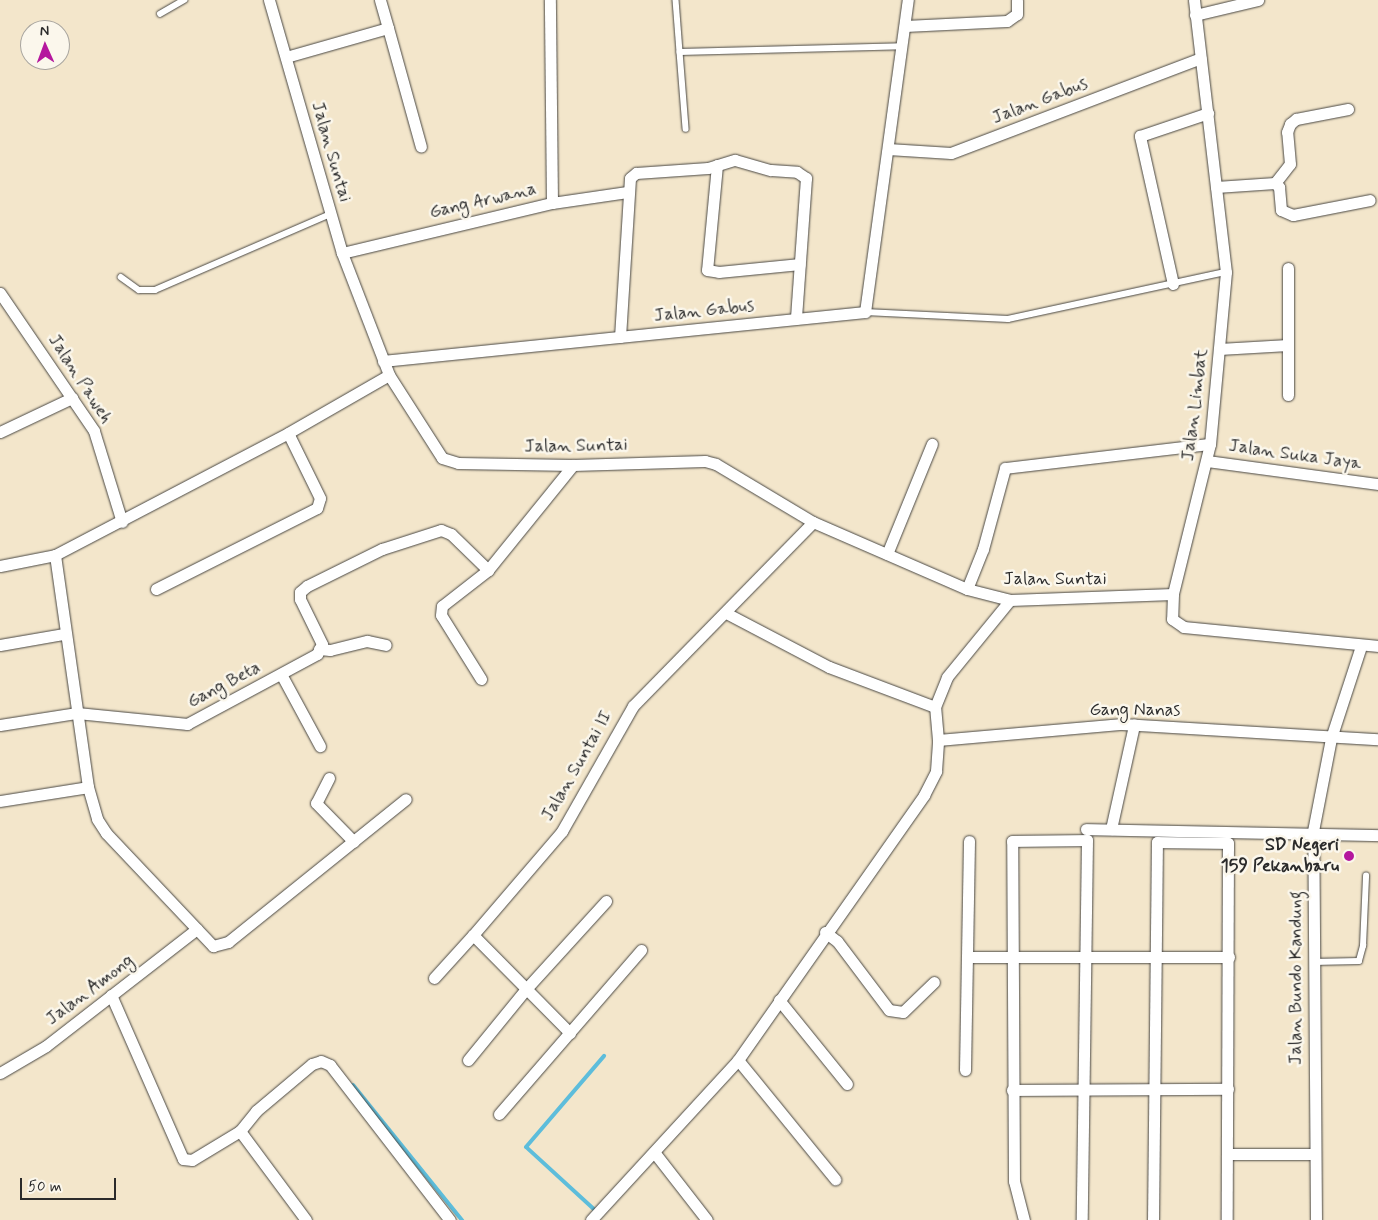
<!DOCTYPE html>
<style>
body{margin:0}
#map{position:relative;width:1378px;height:1220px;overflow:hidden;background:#f3e6cb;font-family:Mynerve,sans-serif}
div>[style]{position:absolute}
.stream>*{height:4px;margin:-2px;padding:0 2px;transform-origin:2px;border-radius:2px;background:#5dbddb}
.roads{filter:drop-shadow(0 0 1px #494743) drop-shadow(0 0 1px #494743)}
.service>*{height:5.5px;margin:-2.75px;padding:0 2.75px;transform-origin:2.75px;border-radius:2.75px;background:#fff}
.minor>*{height:11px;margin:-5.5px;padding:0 5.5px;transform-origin:5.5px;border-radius:5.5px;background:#fff}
.dots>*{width:14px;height:14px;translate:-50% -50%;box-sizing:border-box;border:2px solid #fbf7ec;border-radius:50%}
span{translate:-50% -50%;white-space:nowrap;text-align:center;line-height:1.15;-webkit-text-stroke:5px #fbf7ec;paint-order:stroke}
.street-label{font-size:18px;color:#2b2b2b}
.poi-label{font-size:18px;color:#2b2b2b;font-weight:700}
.right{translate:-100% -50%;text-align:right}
.north{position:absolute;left:20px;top:20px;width:50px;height:50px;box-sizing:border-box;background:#fbf7ec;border:1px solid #a8a59f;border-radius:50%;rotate:358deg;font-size:14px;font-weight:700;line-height:20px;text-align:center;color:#2b2b2b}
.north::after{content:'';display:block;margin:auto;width:18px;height:22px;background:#b5179e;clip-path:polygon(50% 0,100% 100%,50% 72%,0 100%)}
.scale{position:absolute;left:20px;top:1178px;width:96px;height:22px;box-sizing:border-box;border:2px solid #2b2b2b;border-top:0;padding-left:6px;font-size:15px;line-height:18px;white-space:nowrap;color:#2b2b2b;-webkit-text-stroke:4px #fbf7ec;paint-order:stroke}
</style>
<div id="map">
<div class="stream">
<i style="left:353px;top:1085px;width:174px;rotate:51.1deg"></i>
<i style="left:597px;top:1212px;width:96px;rotate:-137.5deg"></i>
<i style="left:526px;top:1147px;width:120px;rotate:-49.4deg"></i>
</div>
<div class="roads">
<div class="service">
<i style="left:676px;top:0;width:52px;rotate:85.6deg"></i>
<i style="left:680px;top:52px;width:222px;rotate:-1.5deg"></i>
<i style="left:160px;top:14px;width:28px;rotate:-30deg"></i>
<i style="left:680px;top:52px;width:77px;rotate:85.5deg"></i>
<i style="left:121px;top:277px;width:22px;rotate:36deg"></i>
<i style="left:139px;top:290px;width:16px"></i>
<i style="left:155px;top:290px;width:192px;rotate:-23.4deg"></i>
<i style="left:865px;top:312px;width:143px;rotate:2.8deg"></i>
<i style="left:1008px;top:319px;width:223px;rotate:-12.2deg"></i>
<i style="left:1313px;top:962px;width:46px;rotate:-1.2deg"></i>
<i style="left:1359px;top:961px;width:16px;rotate:-75deg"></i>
<i style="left:1363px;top:946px;width:70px;rotate:-87.5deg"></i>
</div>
<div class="minor">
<i style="left:269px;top:0;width:263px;rotate:73.9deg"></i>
<i style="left:342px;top:253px;width:131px;rotate:68.9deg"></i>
<i style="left:389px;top:375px;width:98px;rotate:57.4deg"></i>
<i style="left:442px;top:458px;width:17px;rotate:17deg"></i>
<i style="left:458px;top:463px;width:115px;rotate:1deg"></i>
<i style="left:573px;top:465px;width:132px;rotate:-1.7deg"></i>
<i style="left:705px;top:461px;width:11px;rotate:15deg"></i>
<i style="left:716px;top:464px;width:113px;rotate:30.9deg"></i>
<i style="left:813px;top:522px;width:168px;rotate:23.5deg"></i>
<i style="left:967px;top:589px;width:44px;rotate:14.3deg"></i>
<i style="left:1010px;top:600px;width:163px;rotate:-2.1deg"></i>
<i style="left:380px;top:0;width:29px;rotate:74deg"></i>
<i style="left:1194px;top:0;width:274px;rotate:83.3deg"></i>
<i style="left:1226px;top:272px;width:173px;rotate:95.3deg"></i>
<i style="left:1210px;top:444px;width:154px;rotate:103.9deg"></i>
<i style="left:1173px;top:594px;width:25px;rotate:92deg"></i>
<i style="left:1172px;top:619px;width:14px;rotate:34deg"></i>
<i style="left:1184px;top:627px;width:195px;rotate:5.6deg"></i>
<i style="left:1195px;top:15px;width:65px;rotate:-13.4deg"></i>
<i style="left:905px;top:26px;width:102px;rotate:-2.8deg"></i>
<i style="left:1007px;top:21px;width:12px;rotate:-35deg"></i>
<i style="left:1017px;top:14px;width:14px;rotate:-90deg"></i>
<i style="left:286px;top:57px;width:106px;rotate:-15.9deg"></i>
<i style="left:388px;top:28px;width:123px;rotate:74.5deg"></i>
<i style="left:888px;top:149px;width:63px;rotate:3.6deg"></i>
<i style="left:951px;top:153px;width:267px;rotate:-20.8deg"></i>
<i style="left:717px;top:165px;width:105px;rotate:95.4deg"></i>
<i style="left:707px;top:270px;width:12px;rotate:9deg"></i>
<i style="left:719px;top:272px;width:81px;rotate:-5.6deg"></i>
<i style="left:1275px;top:183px;width:24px;rotate:-52deg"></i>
<i style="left:1290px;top:164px;width:32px;rotate:-95deg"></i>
<i style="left:1287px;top:132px;width:9px;rotate:-69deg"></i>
<i style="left:1290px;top:124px;width:8px;rotate:-40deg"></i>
<i style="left:1296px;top:119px;width:53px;rotate:-10.9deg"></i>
<i style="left:1216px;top:187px;width:59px;rotate:-3.9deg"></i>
<i style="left:1275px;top:183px;width:6px;rotate:45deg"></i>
<i style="left:1279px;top:187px;width:23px;rotate:85deg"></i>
<i style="left:1281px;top:210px;width:13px;rotate:23deg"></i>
<i style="left:1293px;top:215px;width:78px;rotate:-11deg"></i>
<i style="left:552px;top:203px;width:76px;rotate:-8.3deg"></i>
<i style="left:342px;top:253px;width:216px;rotate:-13.4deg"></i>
<i style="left:552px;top:203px;width:203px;rotate:-90.6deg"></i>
<i style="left:1173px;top:284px;width:152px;rotate:-102.6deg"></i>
<i style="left:1140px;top:136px;width:72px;rotate:-18.7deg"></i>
<i style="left:0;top:293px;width:167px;rotate:55.7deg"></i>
<i style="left:94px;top:431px;width:95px;rotate:72.9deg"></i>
<i style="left:620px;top:337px;width:159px;rotate:-86.4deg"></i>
<i style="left:630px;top:178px;width:8px;rotate:-40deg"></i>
<i style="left:636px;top:173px;width:72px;rotate:-4deg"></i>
<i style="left:708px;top:168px;width:28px;rotate:-17deg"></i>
<i style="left:735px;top:160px;width:37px;rotate:16deg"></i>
<i style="left:771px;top:170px;width:26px;rotate:4deg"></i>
<i style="left:797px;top:172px;width:11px;rotate:34deg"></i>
<i style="left:806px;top:178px;width:141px;rotate:94.1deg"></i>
<i style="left:1288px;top:345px;width:50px;rotate:90deg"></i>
<i style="left:1219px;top:349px;width:69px;rotate:-3.3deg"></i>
<i style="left:1288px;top:345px;width:77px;rotate:-90deg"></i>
<i style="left:383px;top:361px;width:484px;rotate:-5.8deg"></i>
<i style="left:865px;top:312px;width:315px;rotate:-82.2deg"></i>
<i style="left:0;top:432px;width:80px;rotate:-25.3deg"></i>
<i style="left:1207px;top:461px;width:173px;rotate:7.7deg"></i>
<i style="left:887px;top:554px;width:119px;rotate:-67.8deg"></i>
<i style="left:55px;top:555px;width:234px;rotate:81.9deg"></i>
<i style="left:88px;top:787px;width:33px;rotate:74deg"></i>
<i style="left:97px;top:819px;width:17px;rotate:57deg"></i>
<i style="left:106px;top:833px;width:156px;rotate:46.6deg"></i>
<i style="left:213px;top:946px;width:16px;rotate:-15deg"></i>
<i style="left:228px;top:942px;width:228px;rotate:-38.8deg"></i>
<i style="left:0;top:566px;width:56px;rotate:-11.3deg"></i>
<i style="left:55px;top:555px;width:263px;rotate:-27.6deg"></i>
<i style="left:288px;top:433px;width:116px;rotate:-29.9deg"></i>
<i style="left:156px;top:589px;width:180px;rotate:-26.7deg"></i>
<i style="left:317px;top:508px;width:10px;rotate:-73deg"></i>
<i style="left:320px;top:498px;width:72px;rotate:-116.2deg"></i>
<i style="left:967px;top:589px;width:43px;rotate:-68.2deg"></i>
<i style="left:983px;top:549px;width:84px;rotate:-74.8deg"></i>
<i style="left:1005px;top:468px;width:206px;rotate:-6.7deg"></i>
<i style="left:726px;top:613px;width:116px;rotate:27.7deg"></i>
<i style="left:829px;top:667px;width:113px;rotate:20.7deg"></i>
<i style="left:0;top:645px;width:65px;rotate:-9.8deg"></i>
<i style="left:319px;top:649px;width:11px;rotate:5deg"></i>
<i style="left:330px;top:650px;width:38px;rotate:-14deg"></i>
<i style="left:367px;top:641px;width:19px;rotate:12deg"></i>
<i style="left:281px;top:674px;width:82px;rotate:61.6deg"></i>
<i style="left:481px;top:679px;width:75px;rotate:-122deg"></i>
<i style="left:441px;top:615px;width:9px;rotate:-84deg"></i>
<i style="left:442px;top:606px;width:58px;rotate:-38deg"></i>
<i style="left:488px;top:570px;width:135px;rotate:-51deg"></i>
<i style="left:0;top:725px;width:78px;rotate:-8.9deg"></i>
<i style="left:77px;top:713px;width:111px;rotate:5.7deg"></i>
<i style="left:187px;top:724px;width:148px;rotate:-28.3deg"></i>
<i style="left:317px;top:654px;width:11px;rotate:-63deg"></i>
<i style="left:322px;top:644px;width:50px;rotate:-116.1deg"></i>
<i style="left:300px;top:599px;width:7px;rotate:-90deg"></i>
<i style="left:300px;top:592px;width:9px;rotate:-41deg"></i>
<i style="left:307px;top:586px;width:84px;rotate:-26.3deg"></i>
<i style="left:382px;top:549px;width:62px;rotate:-17.9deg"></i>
<i style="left:441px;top:530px;width:11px;rotate:22deg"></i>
<i style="left:451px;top:534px;width:52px;rotate:44.2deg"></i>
<i style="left:938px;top:740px;width:185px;rotate:-5deg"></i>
<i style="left:1122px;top:724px;width:256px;rotate:3.4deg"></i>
<i style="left:329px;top:778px;width:28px;rotate:117deg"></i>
<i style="left:316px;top:803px;width:54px;rotate:45.7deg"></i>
<i style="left:0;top:801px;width:89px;rotate:-9deg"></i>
<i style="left:1086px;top:829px;width:292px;rotate:1.2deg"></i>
<i style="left:1111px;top:829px;width:107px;rotate:-77.5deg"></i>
<i style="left:825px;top:932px;width:15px;rotate:37deg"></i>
<i style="left:837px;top:941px;width:86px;rotate:53deg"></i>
<i style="left:889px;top:1010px;width:14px;rotate:8deg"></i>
<i style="left:903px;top:1012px;width:43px;rotate:-44.1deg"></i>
<i style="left:967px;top:957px;width:262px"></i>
<i style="left:434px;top:978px;width:58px;rotate:-47.8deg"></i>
<i style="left:111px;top:995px;width:179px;rotate:66.3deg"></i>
<i style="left:183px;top:1159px;width:9px;rotate:6deg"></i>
<i style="left:192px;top:1160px;width:56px;rotate:-31.1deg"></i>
<i style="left:779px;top:1000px;width:108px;rotate:51deg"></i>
<i style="left:570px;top:1033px;width:138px;rotate:-134.7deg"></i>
<i style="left:473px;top:935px;width:137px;rotate:-49.4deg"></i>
<i style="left:562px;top:831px;width:144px;rotate:-60.4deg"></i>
<i style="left:633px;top:706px;width:257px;rotate:-45.6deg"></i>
<i style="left:468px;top:1060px;width:92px;rotate:-50.8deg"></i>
<i style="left:526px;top:989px;width:119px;rotate:-47.7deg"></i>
<i style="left:738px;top:1060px;width:154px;rotate:50.8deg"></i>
<i style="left:965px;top:1070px;width:229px;rotate:-89deg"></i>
<i style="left:0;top:1073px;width:53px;rotate:-30.4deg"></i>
<i style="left:46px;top:1046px;width:191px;rotate:-37.8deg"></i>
<i style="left:1012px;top:1090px;width:216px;rotate:-0.3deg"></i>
<i style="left:499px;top:1114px;width:217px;rotate:-49.1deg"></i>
<i style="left:654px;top:1152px;width:86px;rotate:52.1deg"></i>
<i style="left:1228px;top:1154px;width:87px"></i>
<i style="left:306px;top:1220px;width:111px;rotate:-126.6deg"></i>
<i style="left:240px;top:1131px;width:26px;rotate:-51deg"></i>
<i style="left:256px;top:1111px;width:73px;rotate:-40deg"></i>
<i style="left:312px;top:1064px;width:9px;rotate:-18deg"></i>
<i style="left:321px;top:1061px;width:10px;rotate:24deg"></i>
<i style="left:330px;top:1065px;width:196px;rotate:52.3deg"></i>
<i style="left:591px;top:1220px;width:217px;rotate:-47.4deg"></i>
<i style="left:738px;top:1060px;width:324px;rotate:-54.9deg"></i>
<i style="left:924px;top:795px;width:27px;rotate:-63deg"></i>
<i style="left:936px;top:771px;width:31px;rotate:-86deg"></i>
<i style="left:938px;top:740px;width:33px;rotate:-95deg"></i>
<i style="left:935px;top:707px;width:32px;rotate:-68deg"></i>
<i style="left:947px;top:677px;width:99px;rotate:-50.7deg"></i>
<i style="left:1024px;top:1220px;width:40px;rotate:-104.4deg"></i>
<i style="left:1014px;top:1181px;width:340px;rotate:-90.3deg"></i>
<i style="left:1012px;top:841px;width:75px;rotate:-0.8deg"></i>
<i style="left:1087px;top:840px;width:380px;rotate:90.8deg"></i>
<i style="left:1153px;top:1220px;width:378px;rotate:-89.4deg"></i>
<i style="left:1157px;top:842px;width:71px;rotate:0.8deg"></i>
<i style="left:1228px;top:843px;width:377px;rotate:90.2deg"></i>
<i style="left:1316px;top:1220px;width:389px;rotate:-90.4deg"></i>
<i style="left:1313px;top:831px;width:95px;rotate:-79deg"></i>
<i style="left:1331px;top:738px;width:97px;rotate:-71.9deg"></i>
</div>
</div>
<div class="dots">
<i style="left:1349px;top:856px;background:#b5179e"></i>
</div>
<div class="street-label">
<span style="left:1040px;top:101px;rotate:-21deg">Jalan Gabus</span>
<span style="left:331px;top:152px;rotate:74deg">Jalan Suntai</span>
<span style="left:483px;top:201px;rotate:-13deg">Gang Arwana</span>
<span style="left:704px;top:311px;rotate:-6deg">Jalan Gabus</span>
<span style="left:80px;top:379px;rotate:57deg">Jalan Paweh</span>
<span style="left:1195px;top:405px;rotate:-83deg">Jalan Limbat</span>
<span style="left:576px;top:446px;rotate:-1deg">Jalan Suntai</span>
<span style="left:1295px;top:455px;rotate:8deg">Jalan Suka Jaya</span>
<span style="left:1055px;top:579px">Jalan Suntai</span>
<span style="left:224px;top:685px;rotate:-28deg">Gang Beta</span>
<span style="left:1135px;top:710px">Gang Nanas</span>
<span style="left:577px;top:766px;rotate:-60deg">Jalan Suntai II</span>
<span style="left:1296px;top:978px;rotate:-90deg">Jalan Bundo Kandung</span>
<span style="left:90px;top:990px;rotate:-37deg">Jalan Among</span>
</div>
<div class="poi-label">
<span class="right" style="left:1339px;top:856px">SD Negeri<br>159 Pekanbaru</span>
</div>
<div class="north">N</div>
<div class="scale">50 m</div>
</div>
